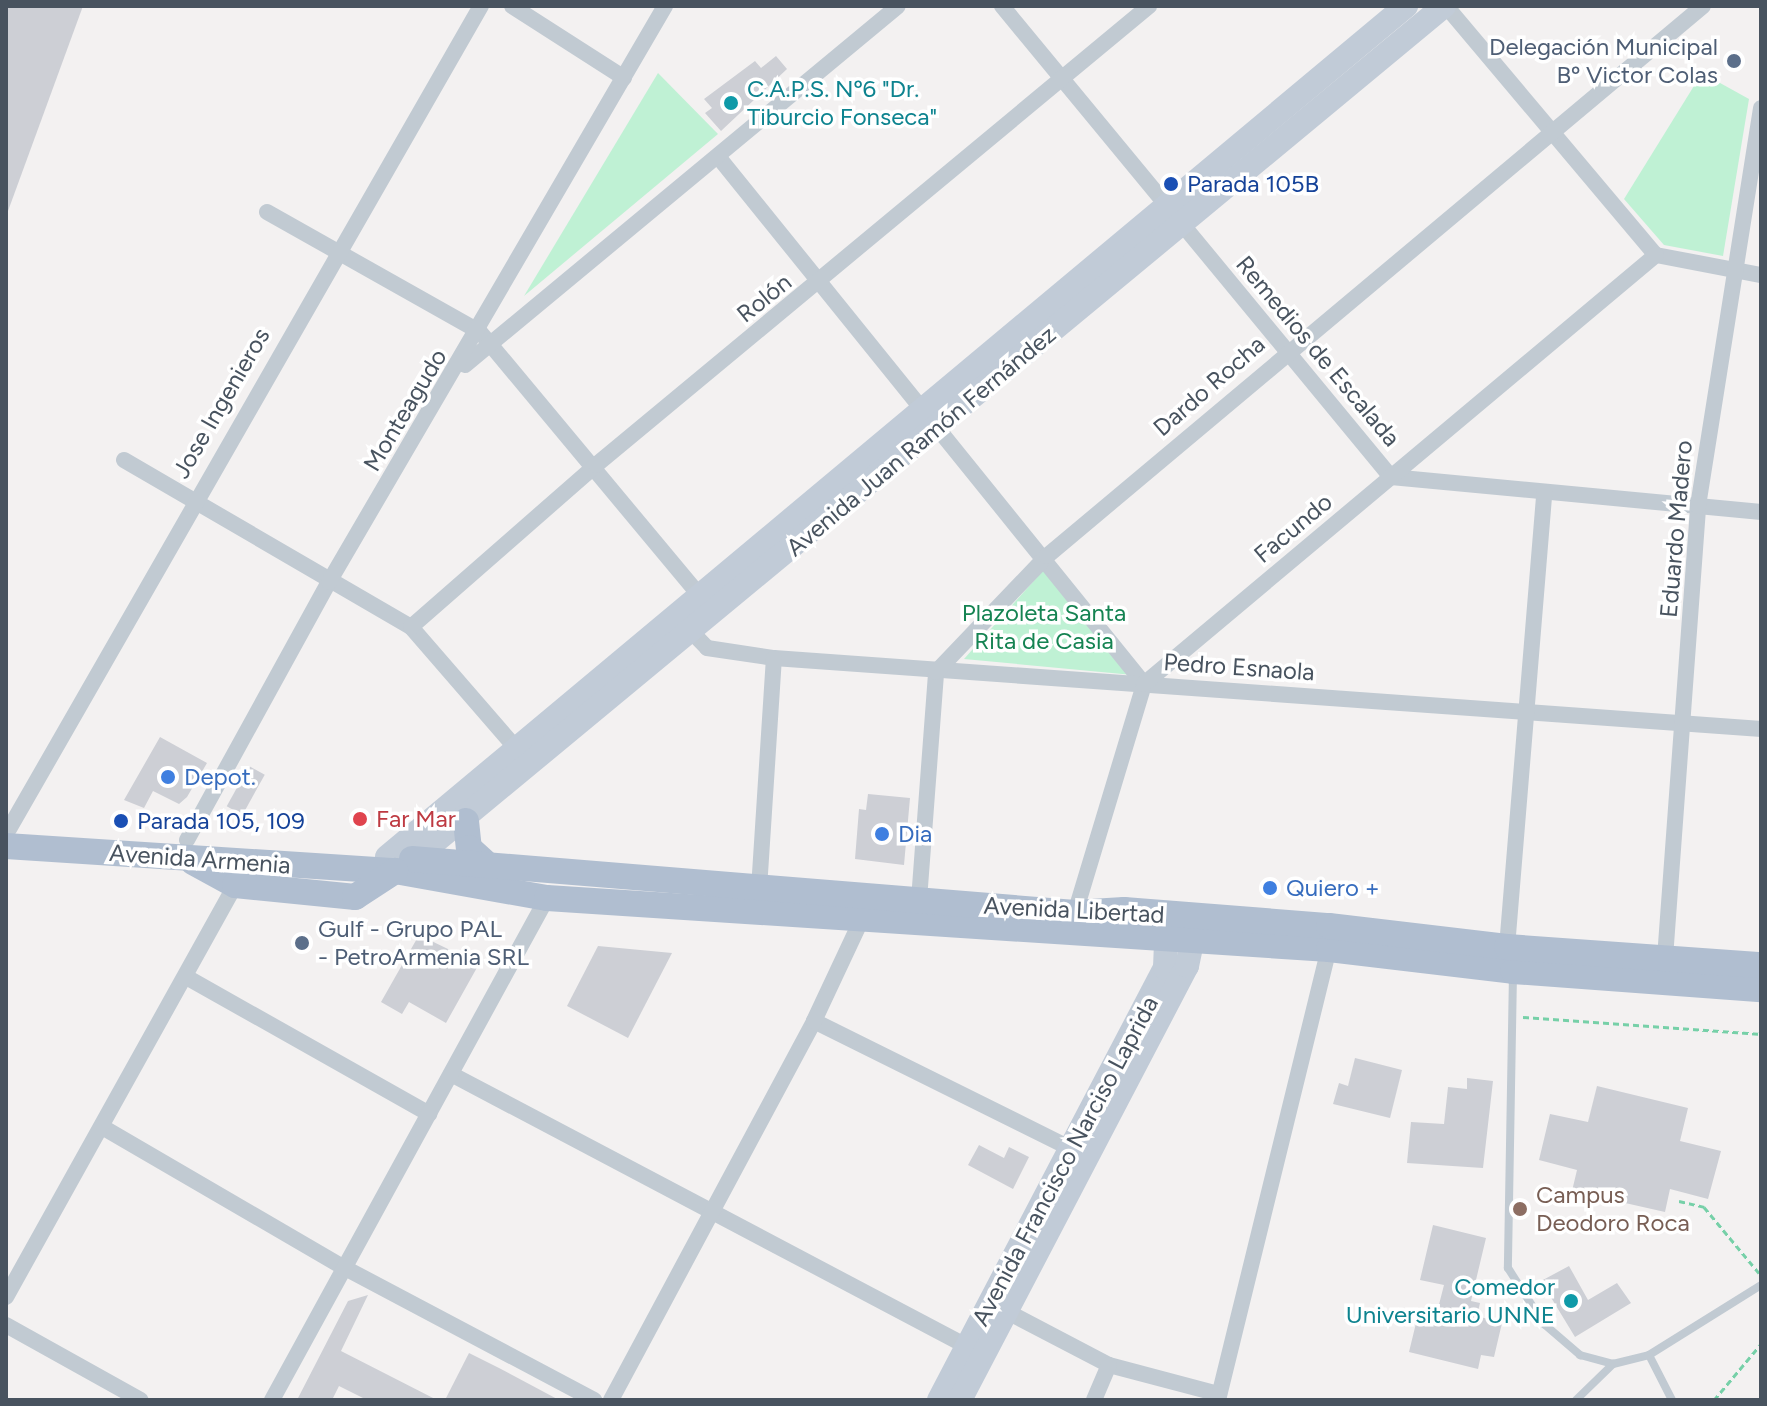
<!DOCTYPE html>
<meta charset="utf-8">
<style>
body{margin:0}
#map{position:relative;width:1767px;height:1406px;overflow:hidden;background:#f3f1f1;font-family:Figtree,sans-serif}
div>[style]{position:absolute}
.green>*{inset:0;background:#bff1d4}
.building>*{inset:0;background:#cdcfd5;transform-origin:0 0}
.path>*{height:3px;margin-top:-1.5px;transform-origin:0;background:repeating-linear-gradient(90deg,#76d0a8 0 6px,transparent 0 10px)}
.lane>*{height:8px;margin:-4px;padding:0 4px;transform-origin:4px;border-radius:4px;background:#c1cad2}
.street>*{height:16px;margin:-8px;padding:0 8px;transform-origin:8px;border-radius:8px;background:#c1cad2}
.secondary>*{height:24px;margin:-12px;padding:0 12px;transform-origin:12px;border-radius:12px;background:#c1cbd7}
.primary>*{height:26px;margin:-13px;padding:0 13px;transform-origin:13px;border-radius:13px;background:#b0bed0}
.dots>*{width:22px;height:22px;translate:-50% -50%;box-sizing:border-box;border:4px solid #fff;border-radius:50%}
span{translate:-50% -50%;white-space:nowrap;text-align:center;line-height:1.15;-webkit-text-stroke:7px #fff;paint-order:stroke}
.service-label{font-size:24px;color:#4e5e75}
.right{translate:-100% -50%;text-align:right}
.left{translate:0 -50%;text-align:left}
.culture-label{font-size:24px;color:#0d838f}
.transit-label{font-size:24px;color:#164399}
.street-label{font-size:24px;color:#48535f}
.park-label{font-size:24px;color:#158352}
.shop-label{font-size:24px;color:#366cbe}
.health-label{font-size:24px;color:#be3a42}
.education-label{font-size:24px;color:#785e54}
.frame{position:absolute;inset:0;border:8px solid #48535f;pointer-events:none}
</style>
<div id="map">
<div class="green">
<i style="clip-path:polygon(658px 73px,718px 134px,524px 296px)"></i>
<i style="clip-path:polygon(1702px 73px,1749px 99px,1723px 256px,1664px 245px,1624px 199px)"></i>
<i style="clip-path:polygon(1048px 565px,1133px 675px,964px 659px)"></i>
</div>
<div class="building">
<i style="clip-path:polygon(6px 6px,83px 6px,8px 211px,6px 211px)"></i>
<i style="clip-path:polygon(776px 56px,787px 69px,721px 131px,705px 113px,712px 108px,704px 99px,755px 61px,761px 68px)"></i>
<i style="clip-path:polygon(160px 737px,207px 763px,187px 797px,179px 804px,153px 791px,144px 808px,124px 800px)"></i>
<i style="left:249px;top:766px;width:18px;height:46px;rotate:29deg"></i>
<i style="clip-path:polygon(868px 794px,910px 798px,904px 865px,855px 859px,859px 809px,866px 810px)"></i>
<i style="clip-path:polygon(419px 935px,479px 964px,446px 1023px,409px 1002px,402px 1014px,381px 1002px)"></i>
<i style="clip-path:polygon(598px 946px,672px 953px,628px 1038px,567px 1006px)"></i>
<i style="clip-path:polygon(1355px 1058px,1402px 1070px,1390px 1118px,1333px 1104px,1339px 1083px,1348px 1086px)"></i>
<i style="clip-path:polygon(1467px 1078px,1493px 1081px,1483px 1168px,1407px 1163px,1411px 1122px,1444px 1124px,1448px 1087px,1467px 1089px)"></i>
<i style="clip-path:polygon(1597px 1086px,1688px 1108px,1680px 1141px,1721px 1151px,1708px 1199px,1670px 1189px,1665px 1212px,1572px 1191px,1577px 1170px,1539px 1160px,1550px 1114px,1588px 1122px)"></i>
<i style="clip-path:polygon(979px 1145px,1004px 1158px,1009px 1147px,1029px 1157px,1013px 1189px,968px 1165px)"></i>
<i style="clip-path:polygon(1433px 1225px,1486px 1238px,1471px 1301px,1480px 1303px,1477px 1316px,1502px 1323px,1494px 1357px,1481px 1355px,1478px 1369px,1409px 1352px,1417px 1319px,1434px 1324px,1444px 1285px,1420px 1280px)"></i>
<i style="clip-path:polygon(1569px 1266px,1588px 1300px,1617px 1283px,1631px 1303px,1575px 1337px,1541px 1281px)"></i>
<i style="clip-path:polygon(368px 1295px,341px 1351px,437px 1400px,367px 1400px,339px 1386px,332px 1400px,297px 1400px,348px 1301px)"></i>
<i style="clip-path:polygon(469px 1353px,499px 1368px,559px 1400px,445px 1400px)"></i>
</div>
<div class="path">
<i style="left:1523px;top:1017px;width:239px;rotate:4.1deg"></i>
<i style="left:1679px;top:1201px;width:26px;rotate:13deg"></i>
<i style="left:1704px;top:1207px;width:86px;rotate:50.2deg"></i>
<i style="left:1714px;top:1400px;width:73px;rotate:-50deg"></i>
</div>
<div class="lane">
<i style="left:1513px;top:973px;width:295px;rotate:91deg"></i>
<i style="left:1508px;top:1268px;width:67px;rotate:57.3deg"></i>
<i style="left:1544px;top:1324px;width:48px;rotate:40.7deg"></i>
<i style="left:1580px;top:1355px;width:34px;rotate:15deg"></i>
<i style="left:1649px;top:1355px;width:51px;rotate:62.9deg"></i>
<i style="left:1576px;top:1400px;width:52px;rotate:-44.2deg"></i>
<i style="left:1613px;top:1364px;width:37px;rotate:-14deg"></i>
<i style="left:1649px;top:1355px;width:132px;rotate:-32deg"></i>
</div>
<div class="street">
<i style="left:512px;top:6px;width:133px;rotate:32.7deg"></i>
<i style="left:1002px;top:6px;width:611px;rotate:50.45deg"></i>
<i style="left:1391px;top:477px;width:372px;rotate:5.4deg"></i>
<i style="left:1446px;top:6px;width:326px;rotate:49.9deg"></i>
<i style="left:1656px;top:255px;width:107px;rotate:10.8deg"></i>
<i style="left:720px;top:159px;width:675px;rotate:51.07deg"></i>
<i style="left:267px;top:212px;width:244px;rotate:29.4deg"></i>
<i style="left:480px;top:332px;width:353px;rotate:50.2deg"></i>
<i style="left:465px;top:365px;width:562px;rotate:-39.66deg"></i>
<i style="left:124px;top:460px;width:332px;rotate:30.2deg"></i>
<i style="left:411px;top:627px;width:169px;rotate:49.1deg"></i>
<i style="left:685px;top:625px;width:32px;rotate:46deg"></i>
<i style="left:707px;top:648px;width:68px;rotate:8.5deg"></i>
<i style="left:774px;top:658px;width:990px;rotate:4.11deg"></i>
<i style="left:411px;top:627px;width:246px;rotate:-41.2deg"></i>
<i style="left:596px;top:465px;width:719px;rotate:-39.69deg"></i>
<i style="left:9px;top:829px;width:949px;rotate:-60.17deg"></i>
<i style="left:187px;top:840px;width:294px;rotate:-61.2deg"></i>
<i style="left:329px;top:582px;width:667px;rotate:-59.74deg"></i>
<i style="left:759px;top:889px;width:231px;rotate:-86.3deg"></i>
<i style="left:919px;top:900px;width:229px;rotate:-85.7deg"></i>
<i style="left:936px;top:672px;width:161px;rotate:-46.3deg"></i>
<i style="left:1047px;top:556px;width:856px;rotate:-39.98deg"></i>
<i style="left:1075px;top:913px;width:239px;rotate:-73.2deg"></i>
<i style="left:1144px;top:684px;width:668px;rotate:-39.96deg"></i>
<i style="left:1507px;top:947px;width:456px;rotate:-85.3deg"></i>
<i style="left:1665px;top:958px;width:453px;rotate:-85.8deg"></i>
<i style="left:1698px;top:506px;width:403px;rotate:-81deg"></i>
<i style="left:188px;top:978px;width:277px;rotate:29.4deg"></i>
<i style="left:814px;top:1021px;width:297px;rotate:26.4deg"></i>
<i style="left:451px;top:1074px;width:591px;rotate:27.82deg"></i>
<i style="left:104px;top:1128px;width:279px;rotate:30.2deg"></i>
<i style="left:345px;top:1268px;width:282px;rotate:27.9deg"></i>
<i style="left:6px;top:1297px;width:471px;rotate:-60.9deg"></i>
<i style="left:1000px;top:1308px;width:123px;rotate:27.6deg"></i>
<i style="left:1109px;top:1365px;width:114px;rotate:14.8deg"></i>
<i style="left:6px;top:1325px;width:154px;rotate:29.1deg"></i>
<i style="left:272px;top:1400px;width:572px;rotate:-61.29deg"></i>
<i style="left:611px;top:1400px;width:430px;rotate:-61.8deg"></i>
<i style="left:814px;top:1021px;width:120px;rotate:-64.9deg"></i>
<i style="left:1094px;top:1400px;width:38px;rotate:-67deg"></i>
<i style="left:1218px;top:1400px;width:464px;rotate:-76.2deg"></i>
</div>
<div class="secondary">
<i style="left:387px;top:857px;width:1328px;rotate:-39.87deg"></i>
<i style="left:408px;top:864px;width:1345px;rotate:-39.63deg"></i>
<i style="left:939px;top:1400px;width:488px;rotate:-62.4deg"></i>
<i style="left:1165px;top:968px;width:50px;rotate:-87.7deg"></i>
<i style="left:960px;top:1400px;width:490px;rotate:-62.4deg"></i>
<i style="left:1187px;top:966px;width:44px;rotate:-78.2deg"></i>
</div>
<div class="primary">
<i style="left:466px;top:821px;width:27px;rotate:84deg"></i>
<i style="left:469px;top:848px;width:30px;rotate:42deg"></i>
<i style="left:6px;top:846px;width:390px;rotate:3.7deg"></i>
<i style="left:395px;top:871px;width:154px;rotate:10.1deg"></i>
<i style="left:547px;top:898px;width:784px;rotate:3.73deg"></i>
<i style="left:1329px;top:949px;width:185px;rotate:6.8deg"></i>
<i style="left:1513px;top:971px;width:249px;rotate:4.2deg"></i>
<i style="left:412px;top:859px;width:665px;rotate:4.66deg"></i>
<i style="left:1075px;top:913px;width:49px;rotate:-3.5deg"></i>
<i style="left:1124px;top:910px;width:206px;rotate:4.5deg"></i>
<i style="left:1329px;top:926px;width:179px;rotate:6.7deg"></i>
<i style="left:1507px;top:947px;width:255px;rotate:4.1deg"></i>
<i style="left:193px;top:862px;width:48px;rotate:28.7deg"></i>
<i style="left:235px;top:885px;width:121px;rotate:5.7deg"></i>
<i style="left:355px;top:897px;width:48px;rotate:-33deg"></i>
</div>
<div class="dots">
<i style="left:1734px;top:61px;background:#5c6f8a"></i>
<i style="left:731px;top:103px;background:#0f9aa8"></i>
<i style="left:1171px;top:184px;background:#1a4fb4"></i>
<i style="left:168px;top:777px;background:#3f7fe0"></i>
<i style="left:360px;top:819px;background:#e0444e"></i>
<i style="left:121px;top:821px;background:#1a4fb4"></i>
<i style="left:882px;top:834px;background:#3f7fe0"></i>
<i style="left:1270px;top:888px;background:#3f7fe0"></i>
<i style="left:302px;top:943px;background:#5c6f8a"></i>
<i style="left:1520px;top:1209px;background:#8d6e63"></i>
<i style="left:1571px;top:1301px;background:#0f9aa8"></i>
</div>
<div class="service-label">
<span class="right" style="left:1718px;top:61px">Delegación Municipal<br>Bº Victor Colas</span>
<span class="left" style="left:318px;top:943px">Gulf - Grupo PAL<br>- PetroArmenia SRL</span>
</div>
<div class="culture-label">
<span class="left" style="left:747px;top:103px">C.A.P.S. Nº6 "Dr.<br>Tiburcio Fonseca"</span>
<span class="right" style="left:1555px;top:1301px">Comedor<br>Universitario UNNE</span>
</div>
<div class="transit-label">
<span class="left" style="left:1187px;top:184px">Parada 105B</span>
<span class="left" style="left:137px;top:821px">Parada 105, 109</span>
</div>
<div class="street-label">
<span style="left:764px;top:298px;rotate:-39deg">Rolón</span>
<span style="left:1318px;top:351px;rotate:50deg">Remedios de Escalada</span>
<span style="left:1209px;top:386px;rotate:-41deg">Dardo Rocha</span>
<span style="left:221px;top:403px;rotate:-60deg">Jose Ingenieros</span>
<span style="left:405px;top:410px;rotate:-59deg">Monteagudo</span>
<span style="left:921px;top:441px;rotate:-40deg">Avenida Juan Ramón Fernández</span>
<span style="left:1293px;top:528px;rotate:-40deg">Facundo</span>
<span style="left:1676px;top:529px;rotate:-85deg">Eduardo Madero</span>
<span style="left:1239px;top:667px;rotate:4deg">Pedro Esnaola</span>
<span style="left:200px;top:859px;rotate:4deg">Avenida Armenia</span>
<span style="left:1074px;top:910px;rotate:3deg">Avenida Libertad</span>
<span style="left:1065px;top:1161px;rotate:-62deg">Avenida Francisco Narciso Laprida</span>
</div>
<div class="park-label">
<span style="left:1044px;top:627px">Plazoleta Santa<br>Rita de Casia</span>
</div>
<div class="shop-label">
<span class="left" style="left:184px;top:777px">Depot.</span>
<span class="left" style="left:898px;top:834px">Dia</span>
<span class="left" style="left:1286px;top:888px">Quiero +</span>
</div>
<div class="health-label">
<span class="left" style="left:376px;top:819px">Far Mar</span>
</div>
<div class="education-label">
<span class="left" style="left:1536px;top:1209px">Campus<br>Deodoro Roca</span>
</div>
<div class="frame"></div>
</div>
